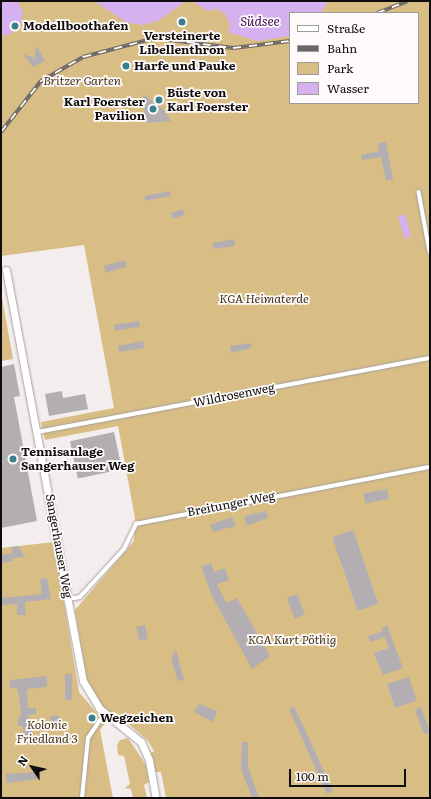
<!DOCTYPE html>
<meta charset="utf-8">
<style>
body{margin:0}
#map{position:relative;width:431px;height:799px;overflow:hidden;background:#f4eded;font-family:Literata,serif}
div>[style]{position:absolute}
.green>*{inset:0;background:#d8be85}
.water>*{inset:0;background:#d5b2ef}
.building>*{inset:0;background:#b3aeb1;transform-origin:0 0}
.roads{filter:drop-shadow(0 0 1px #a69f9f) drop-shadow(0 0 1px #a69f9f)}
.service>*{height:3.5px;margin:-1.75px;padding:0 1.75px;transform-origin:1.75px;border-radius:1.75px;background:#fff}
.minor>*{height:7px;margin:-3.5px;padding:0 3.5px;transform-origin:3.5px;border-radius:3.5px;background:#fff}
.rail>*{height:4px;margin-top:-2px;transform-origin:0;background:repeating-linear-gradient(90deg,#fffbfb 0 8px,#6a6666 0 16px);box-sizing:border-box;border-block:1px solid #6a6666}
.dots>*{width:11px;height:11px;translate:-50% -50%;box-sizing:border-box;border:2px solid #fffbfb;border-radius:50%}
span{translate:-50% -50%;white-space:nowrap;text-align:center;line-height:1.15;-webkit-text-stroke:3.5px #fffbfb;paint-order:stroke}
.poi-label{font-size:12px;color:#0e0c0c;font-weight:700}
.left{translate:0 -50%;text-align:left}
.right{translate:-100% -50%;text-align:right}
.park-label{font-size:12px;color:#433618;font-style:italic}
.street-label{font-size:12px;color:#0e0c0c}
.water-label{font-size:13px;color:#3d0e55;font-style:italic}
.frame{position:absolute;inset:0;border:2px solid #0e0c0c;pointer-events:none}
.legend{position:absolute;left:289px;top:12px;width:130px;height:92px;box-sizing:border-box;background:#fffbfb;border:1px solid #9f9b9b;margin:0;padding:5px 7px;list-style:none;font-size:12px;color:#0e0c0c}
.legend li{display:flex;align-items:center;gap:8px;height:20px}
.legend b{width:20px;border:1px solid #9f9b9b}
.north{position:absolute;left:12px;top:747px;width:40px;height:40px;-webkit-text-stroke:3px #fffbfb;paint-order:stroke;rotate:304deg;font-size:11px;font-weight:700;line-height:16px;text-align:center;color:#0e0c0c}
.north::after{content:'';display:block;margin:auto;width:14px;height:18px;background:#0e0c0c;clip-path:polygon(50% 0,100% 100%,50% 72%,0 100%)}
.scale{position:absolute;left:289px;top:769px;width:117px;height:18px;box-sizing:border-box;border:2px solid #0e0c0c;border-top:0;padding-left:5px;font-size:12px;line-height:14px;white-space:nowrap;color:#0e0c0c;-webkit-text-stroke:3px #fffbfb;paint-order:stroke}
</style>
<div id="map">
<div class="green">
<i style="clip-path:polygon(evenodd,1px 1px,430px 1px,430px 798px,166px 798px,161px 772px,155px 772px,149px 754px,154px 751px,148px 741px,115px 712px,111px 716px,101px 708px,87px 683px,75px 610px,134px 541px,135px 518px,118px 426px,45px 440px,41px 422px,114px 408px,84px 245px,1px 256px,1px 1px,290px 13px,418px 13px,418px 103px,290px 103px,290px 13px)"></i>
<i style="clip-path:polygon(1px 292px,13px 359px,1px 361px)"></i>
<i style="clip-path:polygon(54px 542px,79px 692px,105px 723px,100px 730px,113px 798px,1px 798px,1px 548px)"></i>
<i style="clip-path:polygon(128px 738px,146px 765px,149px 782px,144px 785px,147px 798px,133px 798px,131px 789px,125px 788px,130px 784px,124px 756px,118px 755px,117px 745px,120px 740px)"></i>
</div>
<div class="water">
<i style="clip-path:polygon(1px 1px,18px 1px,23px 13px,20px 27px,9px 35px,1px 35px)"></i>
<i style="clip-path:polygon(94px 1px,186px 1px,158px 21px,141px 25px,126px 22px)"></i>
<i style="clip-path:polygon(192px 1px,328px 1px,321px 13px,290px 13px,290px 36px,257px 41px,228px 32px,230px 25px,225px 14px,217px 9px,208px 11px)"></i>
<i style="clip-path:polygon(405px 214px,411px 235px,405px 240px,398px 217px)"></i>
</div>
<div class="building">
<i style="clip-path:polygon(36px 46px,45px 61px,33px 67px,23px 54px,34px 58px)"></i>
<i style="clip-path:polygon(143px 94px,164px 110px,171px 121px,145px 123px)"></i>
<i style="clip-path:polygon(386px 142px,393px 180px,386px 181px,381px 157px,362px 160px,361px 155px,379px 151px,378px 143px)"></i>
<i style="left:170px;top:191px;width:5px;height:26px;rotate:79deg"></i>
<i style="left:183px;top:209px;width:6px;height:13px;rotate:72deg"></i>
<i style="clip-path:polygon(234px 239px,235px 246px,213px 249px,212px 243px)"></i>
<i style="left:125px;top:260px;width:7px;height:22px;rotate:74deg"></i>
<i style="left:139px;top:321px;width:6px;height:25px;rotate:81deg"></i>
<i style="clip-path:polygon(143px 341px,144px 348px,119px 352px,118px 346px)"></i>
<i style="clip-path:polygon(251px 343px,252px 348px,231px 353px,230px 346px)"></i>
<i style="clip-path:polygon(14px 364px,20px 396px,14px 397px,37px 521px,1px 528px,1px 367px)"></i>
<i style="clip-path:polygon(62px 391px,63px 398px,85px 394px,88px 409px,49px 416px,45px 394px)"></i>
<i style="left:114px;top:432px;width:38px;height:45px;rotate:78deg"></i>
<i style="left:387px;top:489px;width:10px;height:24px;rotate:79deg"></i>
<i style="clip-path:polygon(266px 511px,268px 518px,247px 526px,244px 516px)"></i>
<i style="clip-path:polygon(232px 517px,236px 526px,213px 532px,210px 525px)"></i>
<i style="left:353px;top:530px;width:78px;height:22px;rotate:71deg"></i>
<i style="clip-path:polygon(18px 546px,25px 557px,13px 558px,12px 547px)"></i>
<i style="clip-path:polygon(12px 553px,13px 561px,1px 563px,1px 555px)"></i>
<i style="clip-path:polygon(211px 563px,214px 572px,225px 568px,229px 580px,217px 584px,226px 603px,237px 598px,270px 656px,252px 669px,212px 596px,201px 566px)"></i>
<i style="clip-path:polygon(47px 578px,51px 599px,25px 602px,26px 615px,17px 615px,17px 604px,1px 605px,1px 598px,42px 594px,40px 579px)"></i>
<i style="left:297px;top:594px;width:22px;height:11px;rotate:69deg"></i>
<i style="left:145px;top:625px;width:14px;height:9px;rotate:78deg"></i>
<i style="clip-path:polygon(387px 625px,403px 668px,383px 675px,374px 653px,389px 648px,385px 637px,370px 642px,368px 636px,383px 631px,381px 628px)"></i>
<i style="clip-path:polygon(176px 649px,184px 680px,178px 681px,171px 659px)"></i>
<i style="left:65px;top:674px;width:7px;height:26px"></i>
<i style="clip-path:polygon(47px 676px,47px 687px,27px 689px,28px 708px,36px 708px,36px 714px,28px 715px,34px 739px,24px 739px,23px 726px,18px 726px,18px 717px,21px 716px,20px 701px,17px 688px,10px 688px,10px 680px)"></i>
<i style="left:409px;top:677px;width:25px;height:23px;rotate:72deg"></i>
<i style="clip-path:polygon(199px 704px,217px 711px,213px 722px,194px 712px)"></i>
<i style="clip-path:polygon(294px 706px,333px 791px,327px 794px,289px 709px)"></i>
<i style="clip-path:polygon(421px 707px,430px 733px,424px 734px,415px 710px)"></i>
<i style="clip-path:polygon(50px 716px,60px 716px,61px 727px,51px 727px)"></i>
<i style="clip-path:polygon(242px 742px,248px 742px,248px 766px,259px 798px,252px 798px,241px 769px)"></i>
<i style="clip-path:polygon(38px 772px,38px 779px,7px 783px,6px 774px)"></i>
</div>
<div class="roads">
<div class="service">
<i style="left:419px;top:192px;width:61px;rotate:79.6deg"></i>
<i style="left:38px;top:432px;width:399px;rotate:-10.7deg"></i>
<i style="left:69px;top:599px;width:11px;rotate:-10deg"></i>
<i style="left:80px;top:597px;width:65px;rotate:-47.5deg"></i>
<i style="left:124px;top:549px;width:28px;rotate:-64deg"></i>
<i style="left:136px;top:524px;width:299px;rotate:-11deg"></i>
<i style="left:82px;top:798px;width:60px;rotate:-84.3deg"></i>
<i style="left:88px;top:738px;width:30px;rotate:-56deg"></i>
</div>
<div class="minor">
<i style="left:6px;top:270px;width:418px;rotate:79.4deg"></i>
<i style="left:83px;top:681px;width:31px;rotate:59deg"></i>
<i style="left:99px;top:708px;width:54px;rotate:39deg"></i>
<i style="left:141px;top:742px;width:20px;rotate:66deg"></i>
<i style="left:149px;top:760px;width:39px;rotate:80deg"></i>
</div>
</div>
<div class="rail">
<i style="left:377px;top:13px;width:33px;rotate:-21deg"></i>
<i style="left:1px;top:132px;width:65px;rotate:-51.9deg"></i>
<i style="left:41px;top:81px;width:48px;rotate:-29.7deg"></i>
<i style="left:83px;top:57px;width:74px;rotate:-14.8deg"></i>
<i style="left:155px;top:38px;width:79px;rotate:7.3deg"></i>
<i style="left:233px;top:48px;width:57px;rotate:-7deg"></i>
</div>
<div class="dots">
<i style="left:182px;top:22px;background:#3a808c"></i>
<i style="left:15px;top:26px;background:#3a808c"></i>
<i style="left:126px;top:66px;background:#3a808c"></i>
<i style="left:159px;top:100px;background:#3a808c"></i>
<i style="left:153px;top:109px;background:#3a808c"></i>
<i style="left:13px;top:459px;background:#3a808c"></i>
<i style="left:92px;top:718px;background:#3a808c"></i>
</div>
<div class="poi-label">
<span class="left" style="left:23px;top:26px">Modellboothafen</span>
<span style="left:182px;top:43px">Versteinerte<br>Libellenthron</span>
<span class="left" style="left:134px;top:66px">Harfe und Pauke</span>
<span class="left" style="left:167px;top:100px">Büste von<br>Karl Foerster</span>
<span class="right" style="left:145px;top:109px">Karl Foerster<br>Pavilion</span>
<span class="left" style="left:21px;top:459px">Tennisanlage<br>Sangerhauser Weg</span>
<span class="left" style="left:100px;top:718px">Wegzeichen</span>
</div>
<div class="park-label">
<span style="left:82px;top:81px">Britzer Garten</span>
<span style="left:264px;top:299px">KGA Heimaterde</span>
<span style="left:292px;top:640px">KGA Kurt Pöthig</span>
<span style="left:47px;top:732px">Kolonie<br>Friedland 3</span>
</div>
<div class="street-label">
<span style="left:234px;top:395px;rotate:-11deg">Wildrosenweg</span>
<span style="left:231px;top:504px;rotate:-11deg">Breitunger Weg</span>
<span style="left:59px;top:546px;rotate:80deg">Sangerhauser Weg</span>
</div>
<div class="water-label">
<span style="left:260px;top:21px">Südsee</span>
</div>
<div class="frame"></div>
<ul class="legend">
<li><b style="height:5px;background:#fff"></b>Straße</li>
<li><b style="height:5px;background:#6a6666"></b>Bahn</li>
<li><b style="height:11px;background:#d8be85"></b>Park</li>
<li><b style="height:11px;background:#d5b2ef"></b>Wasser</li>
</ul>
<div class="north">N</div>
<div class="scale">100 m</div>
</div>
